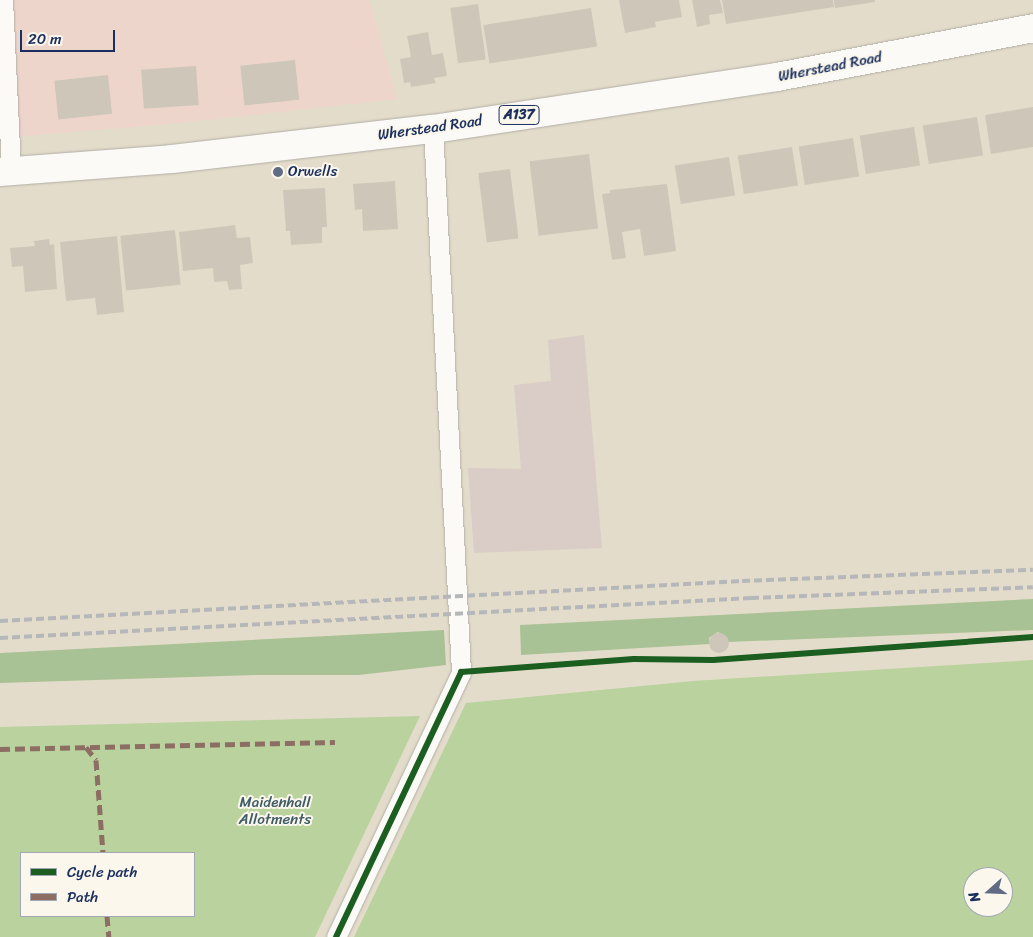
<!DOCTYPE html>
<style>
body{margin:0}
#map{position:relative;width:1033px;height:937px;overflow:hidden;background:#e4dcca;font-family:Sriracha,sans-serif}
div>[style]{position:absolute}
.built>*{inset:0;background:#eed5cb}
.industrial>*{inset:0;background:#daccc6}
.green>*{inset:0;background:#b9d29e}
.forest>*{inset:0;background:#a9c295}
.building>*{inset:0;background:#cfc6ba;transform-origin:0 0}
.round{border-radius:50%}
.path>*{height:3px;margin-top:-1.5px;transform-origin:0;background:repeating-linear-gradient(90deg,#d2d2d0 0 1px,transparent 0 5px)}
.roads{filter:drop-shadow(0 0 1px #b1aea7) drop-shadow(0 0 1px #b1aea7)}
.lane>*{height:19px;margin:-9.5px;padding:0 9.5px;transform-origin:9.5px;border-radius:9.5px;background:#fbfaf7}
.primary>*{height:28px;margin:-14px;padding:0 14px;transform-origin:14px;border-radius:14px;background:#fbfaf7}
.rail>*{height:4px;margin-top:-2px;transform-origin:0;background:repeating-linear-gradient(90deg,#b5b7b9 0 8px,transparent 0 12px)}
.quiet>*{height:5px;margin-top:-2.5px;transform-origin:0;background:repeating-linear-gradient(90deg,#8d6e63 0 10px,transparent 0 15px)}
.cycleway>*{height:6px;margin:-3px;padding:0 3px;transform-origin:3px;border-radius:3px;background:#1b5e20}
.dots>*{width:14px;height:14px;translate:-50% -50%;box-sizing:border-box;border:2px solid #fbf7ec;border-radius:50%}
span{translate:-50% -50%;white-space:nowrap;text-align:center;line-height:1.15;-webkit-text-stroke:4px #fbf7ec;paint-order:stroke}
.shield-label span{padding:1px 4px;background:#fbf7ec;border:1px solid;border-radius:4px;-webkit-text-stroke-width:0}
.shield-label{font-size:14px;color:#1b2f5e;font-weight:700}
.street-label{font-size:15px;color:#1b2f5e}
.poi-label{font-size:15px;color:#1b2f5e}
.left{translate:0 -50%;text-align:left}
.park-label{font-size:15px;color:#405d66}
.legend{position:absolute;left:20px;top:852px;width:175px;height:65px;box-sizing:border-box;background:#fbf7ec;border:1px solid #a1a7b3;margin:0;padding:6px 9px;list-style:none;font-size:15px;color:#1b2f5e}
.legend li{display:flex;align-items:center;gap:10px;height:25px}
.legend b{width:25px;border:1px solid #a1a7b3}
.north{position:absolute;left:963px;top:867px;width:50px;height:50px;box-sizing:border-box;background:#fbf7ec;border:1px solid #a1a7b3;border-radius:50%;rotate:250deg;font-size:14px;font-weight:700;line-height:20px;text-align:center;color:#1b2f5e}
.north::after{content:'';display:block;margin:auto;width:18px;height:22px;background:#616c84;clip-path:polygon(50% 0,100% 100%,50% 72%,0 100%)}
.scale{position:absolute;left:20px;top:30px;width:95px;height:22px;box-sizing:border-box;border:2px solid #1b2f5e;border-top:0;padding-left:6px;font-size:15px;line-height:18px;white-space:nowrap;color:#1b2f5e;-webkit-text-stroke:4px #fbf7ec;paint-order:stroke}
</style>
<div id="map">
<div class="built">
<i style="clip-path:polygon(0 0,369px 0,397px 99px,169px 124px,0 138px)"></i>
</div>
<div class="industrial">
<i style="clip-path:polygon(584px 335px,602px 548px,474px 553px,468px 468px,521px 469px,514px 385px,551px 381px,548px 340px)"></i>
</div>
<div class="green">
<i style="clip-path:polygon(evenodd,1033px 660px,1033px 937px,354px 937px,466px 703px,693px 681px,1033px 660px,973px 877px,1003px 877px,1003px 907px,973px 907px,973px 877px)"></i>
<i style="clip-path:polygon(evenodd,420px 716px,315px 937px,0 937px,0 727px,420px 716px,194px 853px,194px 916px,21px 916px,21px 853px,194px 853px)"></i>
</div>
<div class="forest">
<i style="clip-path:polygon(1033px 599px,1033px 630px,728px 642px,727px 637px,718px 632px,709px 638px,710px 644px,521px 655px,520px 625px)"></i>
<i style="clip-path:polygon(444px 630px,446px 665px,359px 675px,257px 675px,0 683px,0 653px)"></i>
</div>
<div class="building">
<i style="clip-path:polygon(619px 0,679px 0,682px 17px,655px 22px,656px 27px,625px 33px)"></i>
<i style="clip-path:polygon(692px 0,720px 0,723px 13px,709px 15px,710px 24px,697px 27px)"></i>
<i style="clip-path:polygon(722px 0,833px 0,834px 7px,726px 24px)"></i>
<i style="clip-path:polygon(834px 0,875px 0,875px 2px,835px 8px)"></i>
<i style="left:478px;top:4px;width:56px;height:28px;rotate:82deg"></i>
<i style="left:591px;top:8px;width:39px;height:109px;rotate:81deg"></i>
<i style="clip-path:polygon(428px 32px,432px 55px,443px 53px,447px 76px,434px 78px,436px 83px,411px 87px,410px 82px,404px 83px,400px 59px,411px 57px,407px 36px)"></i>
<i style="left:295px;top:60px;width:40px;height:55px;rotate:84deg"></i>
<i style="left:196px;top:66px;width:39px;height:55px;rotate:86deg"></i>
<i style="left:108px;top:75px;width:39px;height:54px;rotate:84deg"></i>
<i style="clip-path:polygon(1033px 107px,1033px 147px,991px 154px,985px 115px)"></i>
<i style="left:977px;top:117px;width:39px;height:55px;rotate:81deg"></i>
<i style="left:914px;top:127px;width:39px;height:55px;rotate:81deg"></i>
<i style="left:853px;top:138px;width:39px;height:55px;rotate:81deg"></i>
<i style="left:792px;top:147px;width:39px;height:55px;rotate:81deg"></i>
<i style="left:589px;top:154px;width:75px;height:60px;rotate:83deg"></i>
<i style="left:729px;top:157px;width:39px;height:55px;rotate:81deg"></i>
<i style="left:510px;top:169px;width:70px;height:32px;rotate:83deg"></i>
<i style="clip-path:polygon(395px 181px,398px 229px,363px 231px,362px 209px,355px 210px,353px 184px)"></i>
<i style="clip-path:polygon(667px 184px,676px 251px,644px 256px,640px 229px,622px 232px,626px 258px,612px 260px,602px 194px,610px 193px,610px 190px)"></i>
<i style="clip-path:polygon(325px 188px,327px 227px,322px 227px,322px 243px,291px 245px,290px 231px,286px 231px,283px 190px)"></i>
<i style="clip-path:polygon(235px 225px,237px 238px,250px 237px,253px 263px,240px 265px,242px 289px,229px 290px,227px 281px,214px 282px,213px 268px,183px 271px,179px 232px)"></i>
<i style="left:175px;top:230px;width:55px;height:55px;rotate:84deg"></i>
<i style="clip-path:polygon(117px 236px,124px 312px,97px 315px,95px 298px,66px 301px,60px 242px)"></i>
<i style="clip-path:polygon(49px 239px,50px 245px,54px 244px,57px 289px,25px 292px,23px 266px,12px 267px,10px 248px,35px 246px,34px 241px)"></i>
<i class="round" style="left:709px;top:633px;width:20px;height:20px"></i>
</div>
<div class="path">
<i style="left:485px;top:670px;width:149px;rotate:-4.2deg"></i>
<i style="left:634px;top:659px;width:79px;rotate:0.7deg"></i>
<i style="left:713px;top:660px;width:321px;rotate:-4.1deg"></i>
</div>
<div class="roads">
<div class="lane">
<i style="left:3px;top:0;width:172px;rotate:87.3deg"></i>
<i style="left:336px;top:937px;width:293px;rotate:-64.7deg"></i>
<i style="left:461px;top:672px;width:544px;rotate:-92.95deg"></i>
</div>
<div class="primary">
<i style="left:0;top:172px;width:172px;rotate:-4.3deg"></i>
<i style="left:172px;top:159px;width:263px;rotate:-6.6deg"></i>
<i style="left:433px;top:129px;width:348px;rotate:-8.6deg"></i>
<i style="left:777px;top:77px;width:261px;rotate:-10.8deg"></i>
</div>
</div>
<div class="rail">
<i style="left:0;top:621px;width:743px;rotate:-3.09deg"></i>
<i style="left:742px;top:581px;width:291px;rotate:-2.2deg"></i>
<i style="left:0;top:638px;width:752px;rotate:-3.05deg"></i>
<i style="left:751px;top:598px;width:282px;rotate:-2.2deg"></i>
</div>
<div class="quiet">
<i style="left:86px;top:747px;width:16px;rotate:52deg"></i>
<i style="left:96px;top:760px;width:93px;rotate:85.7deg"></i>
<i style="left:0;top:749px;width:335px;rotate:-1.2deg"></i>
<i style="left:107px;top:916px;width:21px;rotate:85deg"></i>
</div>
<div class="cycleway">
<i style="left:336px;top:937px;width:293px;rotate:-64.7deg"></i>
<i style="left:461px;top:672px;width:173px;rotate:-4.3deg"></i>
<i style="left:634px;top:659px;width:79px;rotate:0.7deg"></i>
<i style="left:713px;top:660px;width:321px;rotate:-4.1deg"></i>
</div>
<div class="dots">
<i style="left:278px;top:172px;background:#616c84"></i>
</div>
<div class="shield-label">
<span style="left:519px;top:115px">A137</span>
</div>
<div class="street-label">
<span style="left:830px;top:67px;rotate:-11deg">Wherstead Road</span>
<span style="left:430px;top:128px;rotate:-8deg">Wherstead Road</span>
</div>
<div class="poi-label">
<span class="left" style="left:288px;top:172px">Orwells</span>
</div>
<div class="park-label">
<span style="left:275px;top:811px">Maidenhall<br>Allotments</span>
</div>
<ul class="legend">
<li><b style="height:6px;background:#1b5e20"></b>Cycle path</li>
<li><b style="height:6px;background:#8d6e63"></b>Path</li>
</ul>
<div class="north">N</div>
<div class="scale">20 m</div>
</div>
